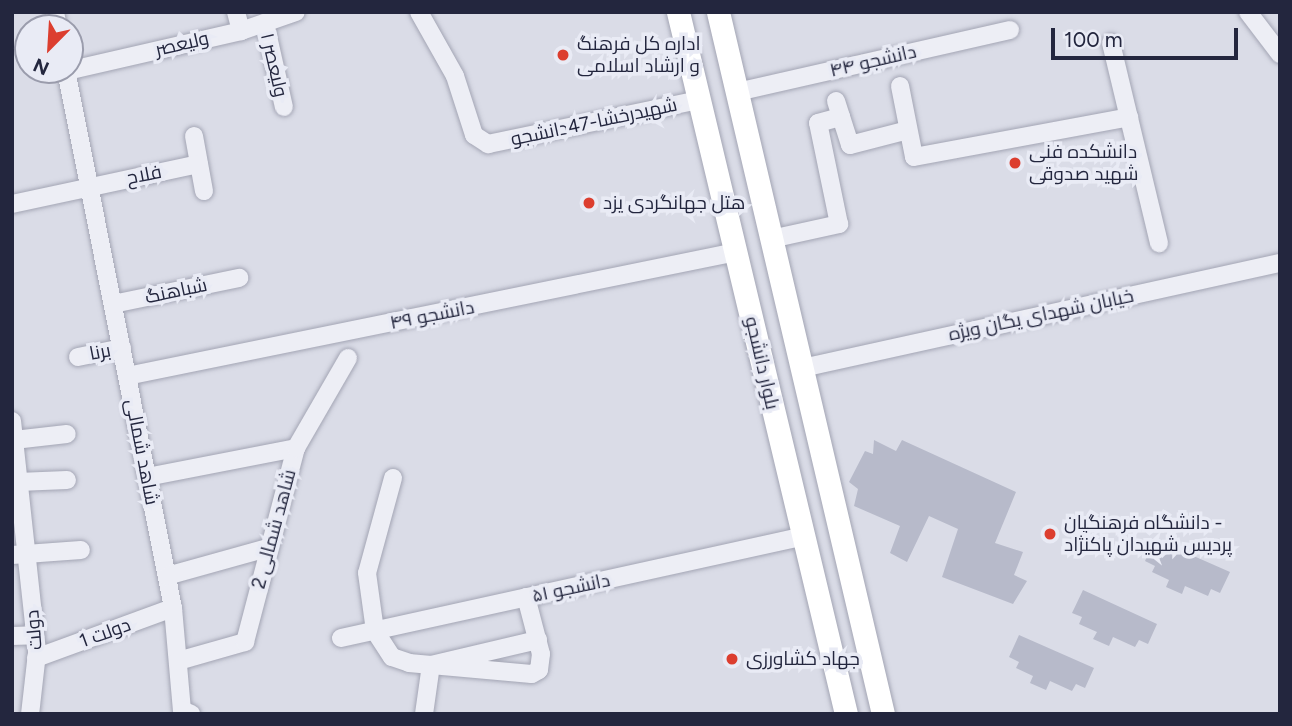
<!DOCTYPE html>
<meta charset="utf-8">
<style>
body{margin:0}
#map{position:relative;width:1292px;height:726px;overflow:hidden;background:#dadce7;font-family:Figtree,Cairo,sans-serif}
div>[style]{position:absolute}
.building>*{inset:0;background:#b7baca}
.roads{filter:drop-shadow(0 0 2px #a3a5b4) drop-shadow(0 0 2px #a3a5b4)}
.minor>*{height:18px;margin:-9px;padding:0 9px;transform-origin:9px;border-radius:9px;background:#edeef5}
.major>*{height:23px;margin:-11.5px;padding:0 11.5px;transform-origin:11.5px;border-radius:11.5px;background:#fff}
.dots>*{width:19px;height:19px;translate:-50% -50%;box-sizing:border-box;border:4px solid #e9ebf5;border-radius:50%}
span{translate:-50% -50%;white-space:nowrap;text-align:center;line-height:1.15;-webkit-text-stroke:7px #e9ebf5;paint-order:stroke}
.street-label{font-size:19px;color:#23263e}
.poi-label{font-size:19px;color:#23263e}
.left{translate:0 -50%;text-align:left}
.frame{position:absolute;inset:0;border:14px solid #23263e;pointer-events:none}
.north{position:absolute;left:14px;top:14px;width:70px;height:70px;box-sizing:border-box;background:#e9ebf5;border:2px solid #9a9cac;border-radius:50%;rotate:204deg;font-size:19px;font-weight:700;line-height:28px;text-align:center;color:#23263e}
.north::after{content:'';display:block;margin:auto;width:24px;height:32px;background:#dc3e2f;clip-path:polygon(50% 0,100% 100%,50% 72%,0 100%)}
.scale{position:absolute;left:1051px;top:28px;width:187px;height:32px;box-sizing:border-box;border:4px solid #23263e;border-top:0;padding-left:9px;font-size:21px;line-height:24px;white-space:nowrap;color:#23263e;-webkit-text-stroke:5px #e9ebf5;paint-order:stroke}
</style>
<div id="map">
<div class="building">
<i style="clip-path:polygon(874px 440px,896px 451px,902px 440px,1016px 492px,995px 543px,1023px 552px,1014px 575px,1027px 581px,1013px 604px,942px 577px,958px 529px,929px 516px,907px 562px,890px 553px,900px 526px,854px 506px,858px 489px,849px 482px,865px 451px,873px 454px)"></i>
<i style="clip-path:polygon(1155px 539px,1230px 572px,1220px 593px,1211px 589px,1208px 596px,1185px 586px,1182px 594px,1166px 587px,1169px 580px,1152px 572px,1155px 566px,1145px 561px)"></i>
<i style="clip-path:polygon(1083px 590px,1157px 624px,1148px 644px,1139px 640px,1135px 647px,1113px 637px,1109px 646px,1093px 639px,1097px 632px,1079px 624px,1082px 617px,1072px 613px)"></i>
<i style="clip-path:polygon(1019px 635px,1094px 668px,1085px 688px,1076px 684px,1072px 691px,1050px 681px,1046px 690px,1030px 683px,1033px 676px,1016px 668px,1019px 662px,1009px 657px)"></i>
</div>
<div class="roads">
<div class="minor">
<i style="left:55px;top:12px;width:16px;rotate:79deg"></i>
<i style="left:236px;top:12px;width:20px;rotate:75deg"></i>
<i style="left:419px;top:12px;width:73px;rotate:60.6deg"></i>
<i style="left:455px;top:76px;width:62px;rotate:72.1deg"></i>
<i style="left:474px;top:135px;width:17px;rotate:33deg"></i>
<i style="left:488px;top:144px;width:216px;rotate:-11.8deg"></i>
<i style="left:1248px;top:12px;width:53px;rotate:52.7deg"></i>
<i style="left:265px;top:23px;width:86px;rotate:77.3deg"></i>
<i style="left:1111px;top:43px;width:206px;rotate:76.5deg"></i>
<i style="left:66px;top:70px;width:549px;rotate:78.75deg"></i>
<i style="left:173px;top:608px;width:102px;rotate:85deg"></i>
<i style="left:182px;top:710px;width:10px;rotate:24deg"></i>
<i style="left:67px;top:71px;width:179px;rotate:-12.9deg"></i>
<i style="left:241px;top:31px;width:58px;rotate:-19.1deg"></i>
<i style="left:900px;top:86px;width:72px;rotate:78.8deg"></i>
<i style="left:914px;top:157px;width:219px;rotate:-10.5deg"></i>
<i style="left:737px;top:92px;width:280px;rotate:-12.8deg"></i>
<i style="left:836px;top:101px;width:46px;rotate:72.3deg"></i>
<i style="left:850px;top:145px;width:60px;rotate:-14.5deg"></i>
<i style="left:194px;top:136px;width:56px;rotate:79.7deg"></i>
<i style="left:12px;top:204px;width:191px;rotate:-12.1deg"></i>
<i style="left:771px;top:239px;width:70px;rotate:-12.4deg"></i>
<i style="left:839px;top:224px;width:103px;rotate:-101.7deg"></i>
<i style="left:818px;top:123px;width:24px;rotate:-15deg"></i>
<i style="left:113px;top:304px;width:129px;rotate:-11.7deg"></i>
<i style="left:78px;top:357px;width:45px;rotate:-11.6deg"></i>
<i style="left:802px;top:368px;width:489px;rotate:-12.4deg"></i>
<i style="left:127px;top:376px;width:621px;rotate:-11.51deg"></i>
<i style="left:12px;top:421px;width:233px;rotate:83.8deg"></i>
<i style="left:37px;top:653px;width:61px;rotate:96.5deg"></i>
<i style="left:14px;top:440px;width:53px;rotate:-6.5deg"></i>
<i style="left:147px;top:477px;width:152px;rotate:-11deg"></i>
<i style="left:393px;top:478px;width:98px;rotate:105.3deg"></i>
<i style="left:367px;top:573px;width:59px;rotate:82.1deg"></i>
<i style="left:375px;top:631px;width:31px;rotate:57deg"></i>
<i style="left:392px;top:657px;width:18px;rotate:19deg"></i>
<i style="left:409px;top:663px;width:123px;rotate:5.1deg"></i>
<i style="left:532px;top:674px;width:8px;rotate:-30deg"></i>
<i style="left:539px;top:670px;width:16px;rotate:-83deg"></i>
<i style="left:541px;top:654px;width:59px;rotate:-104.7deg"></i>
<i style="left:18px;top:482px;width:49px;rotate:-2.3deg"></i>
<i style="left:12px;top:555px;width:69px;rotate:-4.1deg"></i>
<i style="left:167px;top:576px;width:104px;rotate:-15.6deg"></i>
<i style="left:12px;top:636px;width:23px;rotate:-2deg"></i>
<i style="left:341px;top:638px;width:472px;rotate:-12.4deg"></i>
<i style="left:36px;top:658px;width:146px;rotate:-20.1deg"></i>
<i style="left:178px;top:661px;width:70px;rotate:-15.8deg"></i>
<i style="left:245px;top:642px;width:201px;rotate:-75.3deg"></i>
<i style="left:296px;top:448px;width:104px;rotate:-60deg"></i>
<i style="left:424px;top:714px;width:49px;rotate:-81.9deg"></i>
<i style="left:431px;top:665px;width:110px;rotate:-13.2deg"></i>
</div>
<div class="major">
<i style="left:678px;top:12px;width:722px;rotate:76.54deg"></i>
<i style="left:718px;top:12px;width:721px;rotate:76.77deg"></i>
</div>
</div>
<div class="dots">
<i style="left:563px;top:55px;background:#dc3e2f"></i>
<i style="left:1015px;top:163px;background:#dc3e2f"></i>
<i style="left:589px;top:203px;background:#dc3e2f"></i>
<i style="left:1050px;top:534px;background:#dc3e2f"></i>
<i style="left:732px;top:659px;background:#dc3e2f"></i>
</div>
<div class="street-label">
<span style="left:182px;top:44px;rotate:-13deg">ولیعصر</span>
<span style="left:873px;top:61px;rotate:-13deg">دانشجو ۴۴</span>
<span style="left:274px;top:65px;rotate:77deg">ولیعصر ۱</span>
<span style="left:594px;top:122px;rotate:-12deg">شهیدرخشا-47دانشجو</span>
<span style="left:144px;top:175px;rotate:-11deg">فلاح</span>
<span style="left:176px;top:291px;rotate:-12deg">شباهنگ</span>
<span style="left:432px;top:315px;rotate:-11deg">دانشجو ۴۹</span>
<span style="left:1041px;top:315px;rotate:-12deg">خیابان شهدای یگان ویژه</span>
<span style="left:100px;top:352px;rotate:-11deg">برنا</span>
<span style="left:762px;top:363px;rotate:77deg">بلوار دانشجو</span>
<span style="left:142px;top:452px;rotate:79deg">شاهد شمالی</span>
<span style="left:274px;top:529px;rotate:-75deg">شاهد شمالی 2</span>
<span style="left:571px;top:588px;rotate:-12deg">دانشجو ۵۱</span>
<span style="left:34px;top:630px;rotate:-95deg">دولت</span>
<span style="left:105px;top:633px;rotate:-20deg">دولت 1</span>
</div>
<div class="poi-label">
<span class="left" style="left:577px;top:55px">اداره کل فرهنگ<br>و ارشاد اسلامی</span>
<span class="left" style="left:1029px;top:163px">دانشکده فنی<br>شهید صدوقی</span>
<span class="left" style="left:603px;top:203px">هتل جهانگردی یزد</span>
<span class="left" style="left:1064px;top:534px">دانشگاه فرهنگیان -<br>پردیس شهیدان پاکنژاد</span>
<span class="left" style="left:746px;top:659px">جهاد کشاورزی</span>
</div>
<div class="frame"></div>
<div class="north">N</div>
<div class="scale">100 m</div>
</div>
